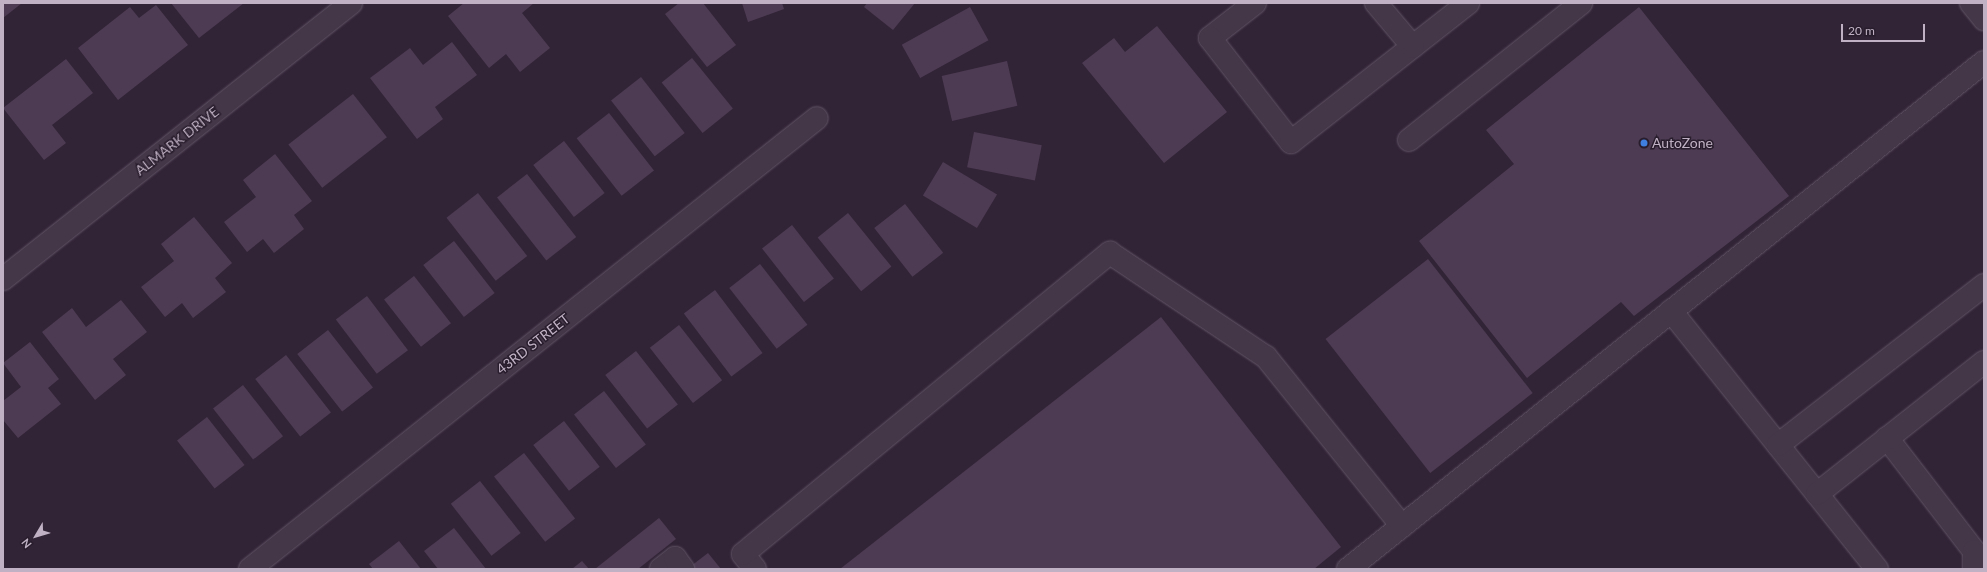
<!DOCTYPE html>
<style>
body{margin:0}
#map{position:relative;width:1987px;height:572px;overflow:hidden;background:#322437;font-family:Lato,sans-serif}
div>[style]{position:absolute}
.building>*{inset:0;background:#4d3b53;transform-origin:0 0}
.roads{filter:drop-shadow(0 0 1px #615566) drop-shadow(0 0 1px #615566)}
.minor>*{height:22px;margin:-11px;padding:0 11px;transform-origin:11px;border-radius:11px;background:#443748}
.dots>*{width:11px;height:11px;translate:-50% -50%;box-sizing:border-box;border:2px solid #281d2c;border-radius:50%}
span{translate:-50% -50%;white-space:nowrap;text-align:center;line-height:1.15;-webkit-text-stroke:3px #281d2c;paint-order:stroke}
.street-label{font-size:14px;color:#c0b2c4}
.poi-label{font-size:14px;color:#c0b2c4}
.left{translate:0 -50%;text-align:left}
.frame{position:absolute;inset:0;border:4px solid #c0b2c4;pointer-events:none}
.north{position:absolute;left:16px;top:516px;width:40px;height:40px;-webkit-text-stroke:3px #281d2c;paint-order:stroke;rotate:232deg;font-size:11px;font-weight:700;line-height:16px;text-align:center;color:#c0b2c4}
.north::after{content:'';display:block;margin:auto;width:14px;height:18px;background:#c0b2c4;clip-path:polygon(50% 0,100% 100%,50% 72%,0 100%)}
.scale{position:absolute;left:1841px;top:24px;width:84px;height:18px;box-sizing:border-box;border:2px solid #c0b2c4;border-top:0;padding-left:5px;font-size:12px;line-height:14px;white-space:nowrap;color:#c0b2c4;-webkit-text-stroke:3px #281d2c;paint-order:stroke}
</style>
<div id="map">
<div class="building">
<i style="clip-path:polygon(3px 3px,22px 3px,3px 18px)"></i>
<i style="clip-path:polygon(171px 3px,244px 3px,199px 38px)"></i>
<i style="clip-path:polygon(464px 3px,534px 3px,522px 13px,550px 48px,520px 72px,506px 54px,489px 68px,448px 16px)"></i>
<i style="clip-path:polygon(679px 3px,703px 3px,736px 45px,707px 67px,665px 14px)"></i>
<i style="clip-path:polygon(742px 3px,782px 3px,784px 9px,748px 22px)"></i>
<i style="clip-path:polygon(867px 3px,915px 3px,893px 30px,864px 7px)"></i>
<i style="clip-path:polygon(156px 5px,188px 45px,118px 100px,78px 48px,130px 7px,139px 18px)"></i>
<i style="left:970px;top:7px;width:38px;height:78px;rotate:61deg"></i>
<i style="clip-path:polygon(1639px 7px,1789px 196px,1634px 316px,1621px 302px,1527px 378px,1419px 241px,1514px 164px,1486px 130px)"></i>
<i style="clip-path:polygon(1157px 26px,1227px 112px,1164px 163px,1082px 63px,1114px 38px,1125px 52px)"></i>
<i style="clip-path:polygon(452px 42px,477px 75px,435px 107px,443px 119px,417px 139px,370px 78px,410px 48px,423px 65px)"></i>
<i style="left:692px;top:58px;width:65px;height:39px;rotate:51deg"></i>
<i style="clip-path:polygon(66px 59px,93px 93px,52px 125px,66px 143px,44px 160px,3px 108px)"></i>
<i style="left:1007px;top:61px;width:46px;height:67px;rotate:77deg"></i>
<i style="left:641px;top:77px;width:71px;height:38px;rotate:52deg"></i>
<i style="left:353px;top:94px;width:55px;height:82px;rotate:52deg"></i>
<i style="left:609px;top:113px;width:73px;height:41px;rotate:52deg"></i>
<i style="left:974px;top:132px;width:69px;height:36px;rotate:11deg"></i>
<i style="left:564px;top:141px;width:66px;height:39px;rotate:52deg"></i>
<i style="clip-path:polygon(275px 154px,312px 201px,294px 215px,304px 229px,274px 253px,263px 239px,247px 252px,224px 222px,256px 197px,243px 180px)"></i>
<i style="left:943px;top:162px;width:63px;height:39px;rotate:31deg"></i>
<i style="left:527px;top:174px;width:80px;height:38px;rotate:52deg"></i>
<i style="left:478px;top:193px;width:80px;height:40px;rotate:52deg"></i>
<i style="left:905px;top:204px;width:62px;height:39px;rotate:52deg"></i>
<i style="left:848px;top:213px;width:69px;height:39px;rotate:51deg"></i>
<i style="clip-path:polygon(194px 217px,232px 263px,215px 278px,226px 292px,193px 318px,182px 303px,165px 317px,141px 287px,174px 261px,161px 244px)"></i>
<i style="left:792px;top:225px;width:68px;height:38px;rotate:52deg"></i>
<i style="left:454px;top:241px;width:66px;height:39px;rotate:52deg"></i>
<i style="left:1428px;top:259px;width:170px;height:130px;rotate:52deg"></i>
<i style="left:760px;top:264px;width:77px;height:39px;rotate:52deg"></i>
<i style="left:414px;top:276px;width:60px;height:38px;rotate:52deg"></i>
<i style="left:715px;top:290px;width:79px;height:39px;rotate:53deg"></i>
<i style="left:367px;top:296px;width:68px;height:39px;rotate:53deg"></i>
<i style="clip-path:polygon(121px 300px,147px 332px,113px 359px,126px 375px,95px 400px,42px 332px,72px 308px,86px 327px)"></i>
<i style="clip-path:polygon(1161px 317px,1341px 547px,1314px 569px,840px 569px)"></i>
<i style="left:679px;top:325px;width:70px;height:37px;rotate:52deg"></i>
<i style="left:328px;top:330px;width:73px;height:39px;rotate:52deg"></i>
<i style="clip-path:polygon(30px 342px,59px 379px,48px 388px,61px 404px,18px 438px,3px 420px,3px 401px,21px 387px,3px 363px)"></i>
<i style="left:636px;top:351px;width:68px;height:39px;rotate:52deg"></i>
<i style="left:286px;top:355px;width:73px;height:39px;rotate:52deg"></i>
<i style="left:243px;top:385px;width:65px;height:38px;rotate:52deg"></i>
<i style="left:604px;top:391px;width:68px;height:38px;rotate:52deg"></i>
<i style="left:207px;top:417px;width:61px;height:38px;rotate:52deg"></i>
<i style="left:564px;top:421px;width:58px;height:39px;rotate:52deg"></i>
<i style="left:524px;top:453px;width:83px;height:38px;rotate:52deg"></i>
<i style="left:480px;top:481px;width:66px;height:37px;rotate:52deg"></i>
<i style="clip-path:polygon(659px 518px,676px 539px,638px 569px,595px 569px)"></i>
<i style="clip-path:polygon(454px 528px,486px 569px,438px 569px,424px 551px)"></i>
<i style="clip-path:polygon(399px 541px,421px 569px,373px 569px,369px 564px)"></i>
<i style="clip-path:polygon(708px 553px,721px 569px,694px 569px,691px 566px)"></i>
<i style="clip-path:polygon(582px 561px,589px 569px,572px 569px)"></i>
</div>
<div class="roads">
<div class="minor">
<i style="left:1255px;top:3px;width:57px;rotate:142.1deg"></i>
<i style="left:1210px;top:38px;width:132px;rotate:52.1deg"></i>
<i style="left:1291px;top:142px;width:225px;rotate:-38.1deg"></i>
<i style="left:1376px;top:3px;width:57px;rotate:49.9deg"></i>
<i style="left:1971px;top:3px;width:21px;rotate:51deg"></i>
<i style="left:1409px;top:140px;width:220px;rotate:-38.5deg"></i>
<i style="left:3px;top:279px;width:444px;rotate:-38.4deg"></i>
<i style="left:1671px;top:311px;width:330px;rotate:51.4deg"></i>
<i style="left:1887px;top:438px;width:143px;rotate:52.4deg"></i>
<i style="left:1974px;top:551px;width:18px;rotate:90deg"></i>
<i style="left:1778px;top:445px;width:261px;rotate:-37.8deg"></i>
<i style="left:1817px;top:494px;width:213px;rotate:-38.3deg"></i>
<i style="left:250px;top:569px;width:724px;rotate:-38.5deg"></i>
<i style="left:661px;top:569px;width:18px;rotate:-38deg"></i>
<i style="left:675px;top:558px;width:14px;rotate:54deg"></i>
<i style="left:755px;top:569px;width:19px;rotate:-129deg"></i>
<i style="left:743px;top:554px;width:475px;rotate:-39.4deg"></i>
<i style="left:1110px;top:253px;width:187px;rotate:33.7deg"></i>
<i style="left:1266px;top:357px;width:217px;rotate:51.2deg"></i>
<i style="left:1348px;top:569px;width:813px;rotate:-38.56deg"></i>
</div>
</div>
<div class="dots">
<i style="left:1644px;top:143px;background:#3f7fe0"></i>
</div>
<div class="street-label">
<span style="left:177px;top:141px;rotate:-38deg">ALMARK DRIVE</span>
<span style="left:533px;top:344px;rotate:-38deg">43RD STREET</span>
</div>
<div class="poi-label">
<span class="left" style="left:1652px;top:143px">AutoZone</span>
</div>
<div class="frame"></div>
<div class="north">N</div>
<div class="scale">20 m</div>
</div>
